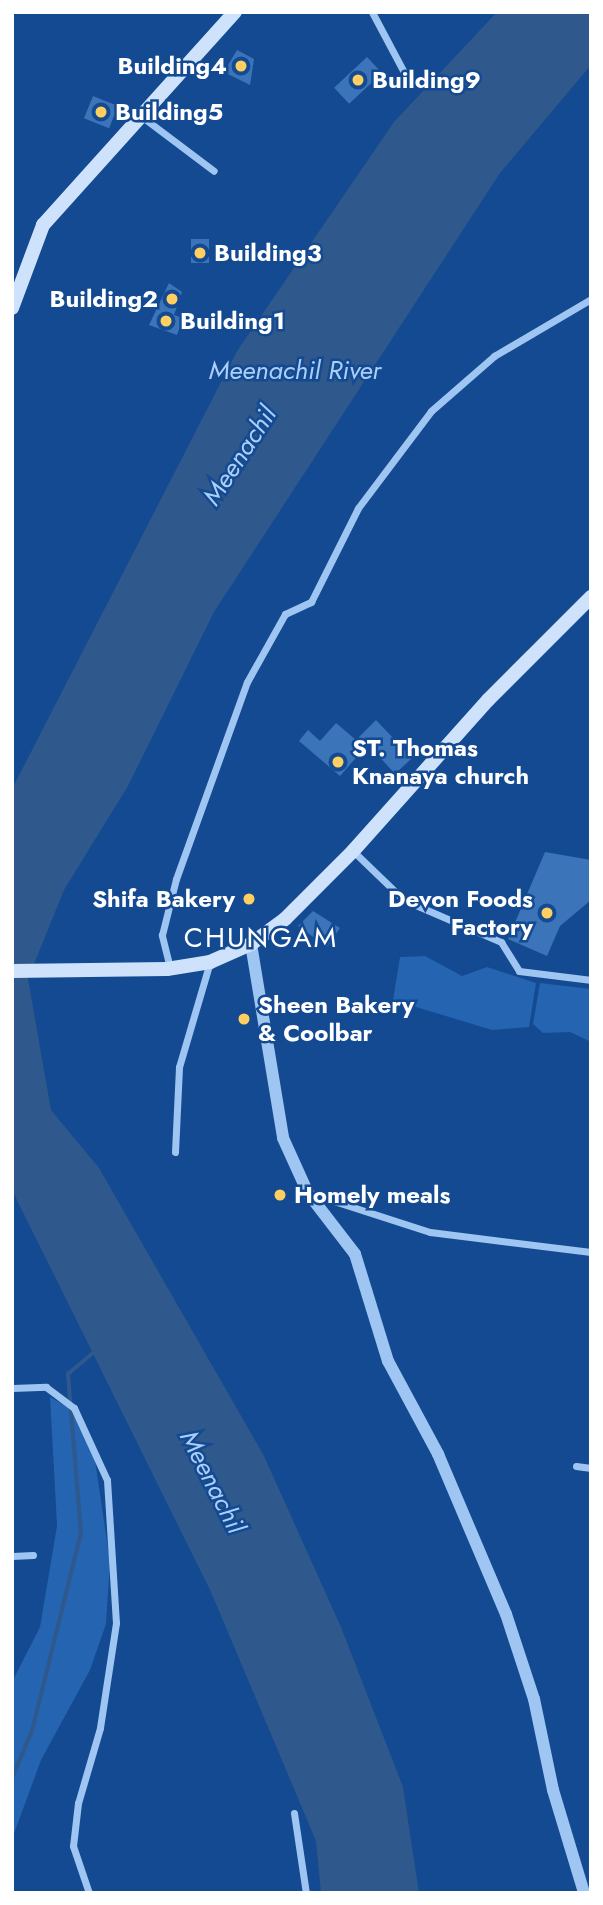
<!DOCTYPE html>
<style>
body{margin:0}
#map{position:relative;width:603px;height:1905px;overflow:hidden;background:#134a91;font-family:Jost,sans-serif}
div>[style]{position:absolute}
.green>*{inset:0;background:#2564b0}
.water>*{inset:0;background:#2f588c}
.stream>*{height:3.5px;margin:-1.75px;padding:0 1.75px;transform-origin:1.75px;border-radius:1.75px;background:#2f588c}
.building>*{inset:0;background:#3c74b9;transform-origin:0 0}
.minor>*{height:7px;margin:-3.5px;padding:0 3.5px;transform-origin:3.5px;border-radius:3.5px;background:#9fc5f2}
.tertiary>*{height:12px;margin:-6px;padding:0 6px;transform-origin:6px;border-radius:6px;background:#9fc5f2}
.secondary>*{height:14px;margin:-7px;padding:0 7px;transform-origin:7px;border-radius:7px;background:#cee2fc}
.dots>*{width:19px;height:19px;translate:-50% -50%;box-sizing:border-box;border:4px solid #134a91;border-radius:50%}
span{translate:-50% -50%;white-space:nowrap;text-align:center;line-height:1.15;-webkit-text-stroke:5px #134a91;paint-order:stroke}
.poi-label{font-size:24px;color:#fff;font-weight:700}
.right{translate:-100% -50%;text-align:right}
.left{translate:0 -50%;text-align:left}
.water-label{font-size:26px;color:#abcff9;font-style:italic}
.quarter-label{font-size:28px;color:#fff;letter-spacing:2px}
.frame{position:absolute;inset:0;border:14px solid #fff;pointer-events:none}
</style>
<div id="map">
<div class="green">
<i style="clip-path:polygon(425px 956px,462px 976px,487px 967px,536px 983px,529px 1027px,492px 1030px,393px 1000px,400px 957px)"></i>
<i style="clip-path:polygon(540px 983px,591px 989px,591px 1042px,570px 1032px,543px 1033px,533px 1024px)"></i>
<i style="clip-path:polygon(50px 1397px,73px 1410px,95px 1460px,110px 1562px,106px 1624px,90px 1670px,41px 1760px,12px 1839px,12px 1682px,40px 1627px,57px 1526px)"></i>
</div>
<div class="water">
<i style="clip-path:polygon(497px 12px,591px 12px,591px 65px,500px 173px,214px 612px,128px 786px,64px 890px,28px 979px,51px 1110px,99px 1168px,264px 1456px,341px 1627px,403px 1787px,419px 1893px,321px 1893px,316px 1841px,211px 1592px,12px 1190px,12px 789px,237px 351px,394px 122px)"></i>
</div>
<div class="stream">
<i style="left:12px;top:1778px;width:51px;rotate:-66.9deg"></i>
<i style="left:32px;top:1731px;width:204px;rotate:-76.1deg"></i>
<i style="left:81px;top:1533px;width:160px;rotate:-94.7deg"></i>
<i style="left:68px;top:1374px;width:34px;rotate:-40deg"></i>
</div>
<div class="building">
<i style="clip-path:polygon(237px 50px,254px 59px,250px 85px,224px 72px)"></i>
<i style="left:367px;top:57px;width:22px;height:45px;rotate:47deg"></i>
<i style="left:93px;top:96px;width:27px;height:24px;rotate:22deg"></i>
<i style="left:191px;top:239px;width:18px;height:24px"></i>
<i style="clip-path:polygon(169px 283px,182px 292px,174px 315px,183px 318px,177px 335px,149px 325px)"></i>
<i style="clip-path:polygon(376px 720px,412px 758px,395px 774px,368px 744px,340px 776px,299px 741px,308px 730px,320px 741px,336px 723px,356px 740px)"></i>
<i style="clip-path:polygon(545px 852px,591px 860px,591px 900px,560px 926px,547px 956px,508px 939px)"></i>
<i style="clip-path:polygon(313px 911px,340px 928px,327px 947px,298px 926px)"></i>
</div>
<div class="minor">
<i style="left:372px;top:12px;width:72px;rotate:62deg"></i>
<i style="left:141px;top:116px;width:91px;rotate:37deg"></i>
<i style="left:353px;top:851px;width:71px;rotate:43.9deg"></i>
<i style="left:404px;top:900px;width:106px;rotate:23.4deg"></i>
<i style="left:501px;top:942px;width:34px;rotate:58deg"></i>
<i style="left:519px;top:971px;width:73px;rotate:7.1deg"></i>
<i style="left:170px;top:968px;width:34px;rotate:-104deg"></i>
<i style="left:162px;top:935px;width:58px;rotate:-76deg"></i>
<i style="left:176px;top:879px;width:209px;rotate:-70.2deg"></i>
<i style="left:247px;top:682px;width:78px;rotate:-60.8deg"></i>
<i style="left:285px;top:614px;width:29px;rotate:-25deg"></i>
<i style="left:311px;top:602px;width:105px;rotate:-63.4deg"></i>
<i style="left:358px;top:508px;width:121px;rotate:-53deg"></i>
<i style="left:431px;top:411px;width:84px;rotate:-41.1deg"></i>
<i style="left:494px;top:356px;width:113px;rotate:-30.4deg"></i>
<i style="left:175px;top:1152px;width:85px;rotate:-87.3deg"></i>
<i style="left:179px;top:1067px;width:109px;rotate:-73.6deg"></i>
<i style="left:309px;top:1193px;width:127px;rotate:17.9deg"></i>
<i style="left:430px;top:1232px;width:162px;rotate:7.1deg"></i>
<i style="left:12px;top:1388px;width:34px;rotate:-2deg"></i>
<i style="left:46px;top:1387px;width:35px;rotate:37deg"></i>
<i style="left:74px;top:1408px;width:79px;rotate:65.4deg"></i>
<i style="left:107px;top:1480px;width:143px;rotate:86.4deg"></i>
<i style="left:116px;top:1623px;width:106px;rotate:98.7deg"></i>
<i style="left:100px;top:1728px;width:78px;rotate:106.3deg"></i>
<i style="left:78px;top:1803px;width:43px;rotate:96.6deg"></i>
<i style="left:73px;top:1846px;width:50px;rotate:71.2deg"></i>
<i style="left:576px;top:1466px;width:15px;rotate:8deg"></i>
<i style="left:12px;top:1556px;width:21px;rotate:-3deg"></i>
<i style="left:294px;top:1813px;width:81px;rotate:81.5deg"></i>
</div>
<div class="tertiary">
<i style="left:251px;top:944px;width:197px;rotate:80.6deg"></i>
<i style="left:283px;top:1138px;width:60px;rotate:65.6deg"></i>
<i style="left:308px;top:1193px;width:77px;rotate:52.4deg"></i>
<i style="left:355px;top:1254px;width:112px;rotate:72.9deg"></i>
<i style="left:388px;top:1361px;width:106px;rotate:61.7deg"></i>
<i style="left:438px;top:1454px;width:174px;rotate:67deg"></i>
<i style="left:506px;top:1614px;width:89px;rotate:71.8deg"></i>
<i style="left:534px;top:1699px;width:93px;rotate:78.2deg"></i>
<i style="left:553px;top:1790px;width:108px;rotate:73.2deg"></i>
</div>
<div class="secondary">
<i style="left:12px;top:308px;width:89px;rotate:-69.5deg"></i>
<i style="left:43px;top:225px;width:287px;rotate:-48deg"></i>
<i style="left:12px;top:971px;width:155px;rotate:-0.7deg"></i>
<i style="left:167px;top:969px;width:44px;rotate:-9.2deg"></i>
<i style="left:210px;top:962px;width:45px;rotate:-23.7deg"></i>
<i style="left:251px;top:944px;width:42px;rotate:-36.3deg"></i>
<i style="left:285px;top:919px;width:96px;rotate:-45deg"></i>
<i style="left:353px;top:851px;width:203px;rotate:-48.2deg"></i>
<i style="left:488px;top:700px;width:146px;rotate:-45deg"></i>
</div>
<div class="dots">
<i style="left:241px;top:66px;background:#ffd060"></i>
<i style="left:358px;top:80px;background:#ffd060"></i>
<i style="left:101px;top:112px;background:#ffd060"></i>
<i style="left:200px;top:253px;background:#ffd060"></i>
<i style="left:172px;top:299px;background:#ffd060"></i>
<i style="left:166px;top:321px;background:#ffd060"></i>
<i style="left:338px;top:762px;background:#ffd060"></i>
<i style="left:249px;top:899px;background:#ffd060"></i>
<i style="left:547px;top:913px;background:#ffd060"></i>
<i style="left:244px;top:1019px;background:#ffd060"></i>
<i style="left:280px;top:1195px;background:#ffd060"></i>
</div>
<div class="poi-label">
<span class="right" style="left:227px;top:66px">Building4</span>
<span class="left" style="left:372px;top:80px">Building9</span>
<span class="left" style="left:115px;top:112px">Building5</span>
<span class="left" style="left:214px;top:253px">Building3</span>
<span class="right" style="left:158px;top:299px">Building2</span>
<span class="left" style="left:180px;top:321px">Building1</span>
<span class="left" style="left:352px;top:762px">ST. Thomas<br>Knanaya church</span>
<span class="right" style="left:235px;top:899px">Shifa Bakery</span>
<span class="right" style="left:533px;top:913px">Devon Foods<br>Factory</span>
<span class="left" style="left:258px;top:1019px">Sheen Bakery<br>&amp; Coolbar</span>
<span class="left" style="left:294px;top:1195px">Homely meals</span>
</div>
<div class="water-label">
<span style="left:295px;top:371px">Meenachil River</span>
<span style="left:240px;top:456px;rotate:-57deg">Meenachil</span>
<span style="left:212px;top:1482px;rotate:63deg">Meenachil</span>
</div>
<div class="quarter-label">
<span style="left:261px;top:938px">CHUNGAM</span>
</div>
<div class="frame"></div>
</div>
